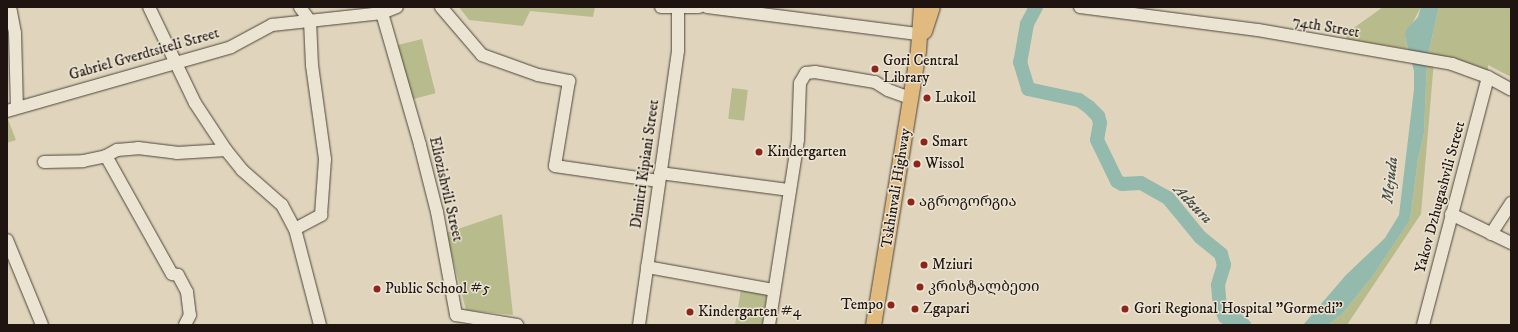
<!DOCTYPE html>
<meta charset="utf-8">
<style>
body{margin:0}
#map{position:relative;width:1518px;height:332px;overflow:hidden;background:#e0d5bc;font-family:"IM FELL DW Pica","Noto Serif Georgian",serif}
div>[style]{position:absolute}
.green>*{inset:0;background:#b8bc8c;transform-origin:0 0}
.water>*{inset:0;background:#94b9ad}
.river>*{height:14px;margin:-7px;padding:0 7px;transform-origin:7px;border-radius:7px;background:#94b9ad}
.roads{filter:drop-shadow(0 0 1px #4f443a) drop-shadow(0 0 1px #4f443a)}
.minor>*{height:12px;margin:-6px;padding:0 6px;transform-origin:6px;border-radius:6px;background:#ebe4d3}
.major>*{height:15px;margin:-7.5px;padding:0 7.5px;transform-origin:7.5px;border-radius:7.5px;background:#e0ba7e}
.dots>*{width:11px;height:11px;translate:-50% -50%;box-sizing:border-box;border:2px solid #ebe4d3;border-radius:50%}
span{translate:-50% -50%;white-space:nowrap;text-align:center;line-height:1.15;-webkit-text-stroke:3px #ebe4d3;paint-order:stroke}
.street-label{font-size:15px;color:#1f140f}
.poi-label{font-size:15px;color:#1f140f}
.left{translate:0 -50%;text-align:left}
.right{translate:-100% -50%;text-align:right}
.water-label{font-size:16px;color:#484e46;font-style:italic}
.frame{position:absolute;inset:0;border:8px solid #1f140f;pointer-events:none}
</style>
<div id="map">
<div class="green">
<i style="clip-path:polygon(459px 7px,595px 7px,593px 17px,530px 11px,523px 26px,469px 20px)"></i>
<i style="clip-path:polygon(1383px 7px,1421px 7px,1405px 37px,1408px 49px,1346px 39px,1348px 32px)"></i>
<i style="clip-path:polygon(1439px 7px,1511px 7px,1511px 77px,1488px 65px,1488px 77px,1434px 61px,1421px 214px,1347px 325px,1328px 325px,1342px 314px,1372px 277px,1410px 220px,1418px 159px,1424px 133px,1427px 59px)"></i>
<i style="left:422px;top:39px;width:56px;height:26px;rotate:76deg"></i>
<i style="left:732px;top:88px;width:16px;height:31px;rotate:7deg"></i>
<i style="clip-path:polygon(7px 117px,16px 140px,7px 143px)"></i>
<i style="clip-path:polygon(502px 214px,513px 315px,466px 310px,446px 233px)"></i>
<i style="clip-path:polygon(741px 289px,767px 294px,762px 325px,735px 325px)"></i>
</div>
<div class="water">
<i style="clip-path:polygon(1421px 7px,1439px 7px,1427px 59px,1424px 133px,1418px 159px,1410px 220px,1372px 277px,1342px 314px,1328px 325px,1303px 325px,1346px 275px,1385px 238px,1399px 215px,1414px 89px,1414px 71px,1405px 37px,1406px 30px,1418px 17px)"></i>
</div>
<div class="river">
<i style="left:1036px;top:7px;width:19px;rotate:118deg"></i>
<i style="left:1027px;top:24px;width:39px;rotate:100deg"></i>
<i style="left:1020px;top:62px;width:28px;rotate:73deg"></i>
<i style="left:1028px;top:89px;width:52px;rotate:12.2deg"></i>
<i style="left:1079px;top:100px;width:12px;rotate:35deg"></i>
<i style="left:1089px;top:107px;width:13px;rotate:45deg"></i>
<i style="left:1098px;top:116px;width:7px;rotate:74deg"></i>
<i style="left:1100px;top:123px;width:17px;rotate:100deg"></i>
<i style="left:1097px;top:140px;width:46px;rotate:64deg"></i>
<i style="left:1117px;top:181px;width:6px;rotate:31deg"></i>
<i style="left:1122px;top:184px;width:19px;rotate:-3deg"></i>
<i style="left:1141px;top:183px;width:31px;rotate:29deg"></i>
<i style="left:1168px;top:198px;width:50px;rotate:50.6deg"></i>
<i style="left:1200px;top:237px;width:27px;rotate:39deg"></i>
<i style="left:1221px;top:254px;width:11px;rotate:75deg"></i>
<i style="left:1224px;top:265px;width:21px;rotate:107deg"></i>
<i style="left:1218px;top:285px;width:21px;rotate:85deg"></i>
<i style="left:1220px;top:306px;width:12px;rotate:66deg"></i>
<i style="left:1225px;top:317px;width:11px;rotate:10deg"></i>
<i style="left:1236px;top:319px;width:10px;rotate:37deg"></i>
</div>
<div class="roads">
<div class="minor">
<i style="left:10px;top:7px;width:26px;rotate:79deg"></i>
<i style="left:15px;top:33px;width:74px;rotate:88.5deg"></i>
<i style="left:149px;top:7px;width:106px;rotate:64.4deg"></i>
<i style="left:195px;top:103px;width:56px;rotate:56.6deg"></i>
<i style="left:226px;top:150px;width:26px;rotate:51deg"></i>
<i style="left:242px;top:170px;width:53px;rotate:41.2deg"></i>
<i style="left:282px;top:205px;width:27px;rotate:62deg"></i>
<i style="left:295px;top:229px;width:99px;rotate:75.4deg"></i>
<i style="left:441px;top:7px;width:63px;rotate:49.5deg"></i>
<i style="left:482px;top:55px;width:59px;rotate:19.7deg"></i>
<i style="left:538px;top:75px;width:32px;rotate:11deg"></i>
<i style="left:569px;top:81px;width:86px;rotate:99.4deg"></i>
<i style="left:555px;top:166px;width:105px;rotate:8.2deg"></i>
<i style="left:661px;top:7px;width:38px"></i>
<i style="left:707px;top:7px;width:214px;rotate:7.3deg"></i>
<i style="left:1080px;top:7px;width:179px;rotate:7.4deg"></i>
<i style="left:1258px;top:30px;width:197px;rotate:9.9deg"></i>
<i style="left:1452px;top:64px;width:38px;rotate:20deg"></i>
<i style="left:1488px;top:77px;width:26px;rotate:29deg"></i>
<i style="left:382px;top:13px;width:137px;rotate:73.9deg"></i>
<i style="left:420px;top:145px;width:69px;rotate:75.8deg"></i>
<i style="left:437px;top:212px;width:105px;rotate:79.5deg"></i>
<i style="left:7px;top:111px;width:233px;rotate:-15.9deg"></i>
<i style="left:231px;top:47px;width:47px;rotate:-28.2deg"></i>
<i style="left:272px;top:25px;width:111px;rotate:-6.2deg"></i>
<i style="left:382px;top:13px;width:16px;rotate:-22deg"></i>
<i style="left:106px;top:156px;width:135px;rotate:60.8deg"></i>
<i style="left:172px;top:274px;width:6px;rotate:9deg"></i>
<i style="left:178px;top:275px;width:19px;rotate:62deg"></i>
<i style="left:187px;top:292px;width:23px;rotate:83deg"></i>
<i style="left:190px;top:315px;width:11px;rotate:117deg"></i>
<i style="left:44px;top:162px;width:39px;rotate:-1deg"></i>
<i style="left:83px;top:161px;width:24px;rotate:-12deg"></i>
<i style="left:106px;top:156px;width:13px;rotate:-29deg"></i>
<i style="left:117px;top:150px;width:21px;rotate:-5deg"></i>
<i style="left:138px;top:148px;width:39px;rotate:7deg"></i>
<i style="left:177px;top:153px;width:49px;rotate:-3.5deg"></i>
<i style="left:660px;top:173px;width:131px;rotate:7.5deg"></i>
<i style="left:1451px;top:214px;width:67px;rotate:25.8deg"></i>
<i style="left:295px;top:229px;width:30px;rotate:-28deg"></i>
<i style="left:321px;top:215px;width:56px;rotate:-85.9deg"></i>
<i style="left:325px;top:159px;width:95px;rotate:-97.9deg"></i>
<i style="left:312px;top:65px;width:44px;rotate:-92.6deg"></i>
<i style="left:310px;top:21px;width:17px;rotate:-126deg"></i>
<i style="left:1491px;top:234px;width:37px;rotate:-57deg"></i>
<i style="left:7px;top:240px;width:92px;rotate:67.6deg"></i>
<i style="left:647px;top:267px;width:129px;rotate:10.3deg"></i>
<i style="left:456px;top:315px;width:62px;rotate:9.3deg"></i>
<i style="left:639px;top:325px;width:277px;rotate:-81.9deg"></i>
<i style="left:678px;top:51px;width:43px;rotate:-90deg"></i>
<i style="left:769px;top:325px;width:188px;rotate:-81.1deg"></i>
<i style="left:798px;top:139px;width:56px;rotate:-88deg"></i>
<i style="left:800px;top:83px;width:12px;rotate:-59deg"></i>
<i style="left:806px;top:73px;width:9px;rotate:-6deg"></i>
<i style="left:815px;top:72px;width:61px;rotate:9.5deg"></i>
<i style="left:875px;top:82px;width:15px;rotate:32deg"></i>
<i style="left:888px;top:90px;width:23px;rotate:20deg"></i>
<i style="left:1423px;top:325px;width:256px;rotate:-75.3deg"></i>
</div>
<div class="major">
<i style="left:924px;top:31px;width:25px;rotate:-72deg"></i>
<i style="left:873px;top:325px;width:279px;rotate:-80.7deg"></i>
<i style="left:918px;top:50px;width:43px;rotate:-86deg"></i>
</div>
</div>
<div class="dots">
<i style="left:875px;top:69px;background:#8f2418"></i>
<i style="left:927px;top:98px;background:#8f2418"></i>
<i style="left:924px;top:142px;background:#8f2418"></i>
<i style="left:759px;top:152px;background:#8f2418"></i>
<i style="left:917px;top:164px;background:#8f2418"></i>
<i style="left:911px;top:202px;background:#8f2418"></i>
<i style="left:924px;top:265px;background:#8f2418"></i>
<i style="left:920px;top:287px;background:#8f2418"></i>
<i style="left:377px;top:289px;background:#8f2418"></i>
<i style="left:891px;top:305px;background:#8f2418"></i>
<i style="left:915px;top:309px;background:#8f2418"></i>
<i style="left:1125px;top:309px;background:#8f2418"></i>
<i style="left:690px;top:312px;background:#8f2418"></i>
</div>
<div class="street-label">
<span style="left:1326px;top:27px;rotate:10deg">74th Street</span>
<span style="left:144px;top:54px;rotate:-16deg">Gabriel Gverdtsiteli Street</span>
<span style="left:645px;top:164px;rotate:-82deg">Dimitri Kipiani Street</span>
<span style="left:896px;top:188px;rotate:-81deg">Tskhinvali Highway</span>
<span style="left:446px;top:189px;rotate:77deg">Eliozishvili Street</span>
<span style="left:1440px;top:197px;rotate:-75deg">Yakov Dzhugashvili Street</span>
</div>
<div class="poi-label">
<span class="left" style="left:883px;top:69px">Gori Central<br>Library</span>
<span class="left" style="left:935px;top:98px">Lukoil</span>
<span class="left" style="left:932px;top:142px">Smart</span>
<span class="left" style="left:767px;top:152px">Kindergarten</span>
<span class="left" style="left:925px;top:164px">Wissol</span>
<span class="left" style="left:919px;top:202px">აგროგორგია</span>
<span class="left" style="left:932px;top:265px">Mziuri</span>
<span class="left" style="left:928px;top:287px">კრისტალბეთი</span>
<span class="left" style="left:385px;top:289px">Public School #5</span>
<span class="right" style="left:883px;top:305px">Tempo</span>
<span class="left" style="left:923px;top:309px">Zgapari</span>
<span class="left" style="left:1134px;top:309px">Gori Regional Hospital "Gormedi"</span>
<span class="left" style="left:698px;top:312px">Kindergarten #4</span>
</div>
<div class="water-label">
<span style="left:1390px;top:180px;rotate:-84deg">Mejuda</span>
<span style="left:1193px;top:204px;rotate:46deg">Adzura</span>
</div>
<div class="frame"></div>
</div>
